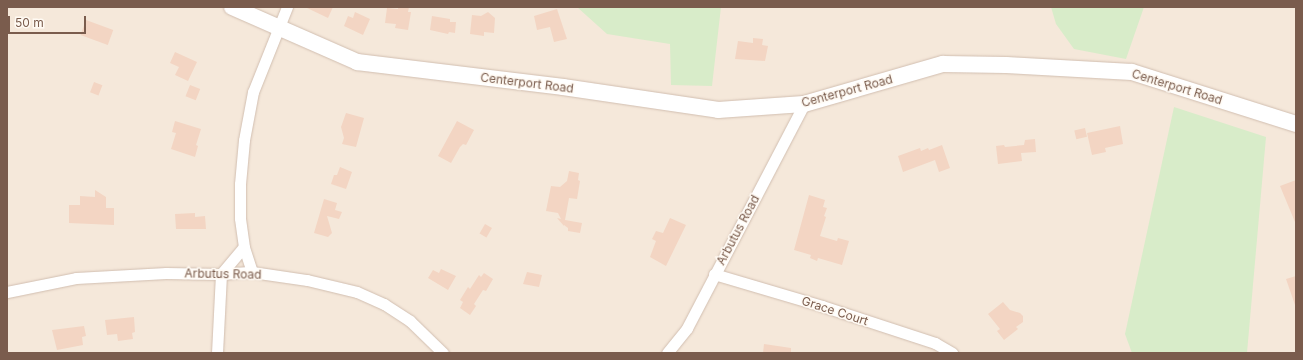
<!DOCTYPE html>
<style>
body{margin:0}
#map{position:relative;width:1303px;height:360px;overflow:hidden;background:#fdf6ec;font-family:Inter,sans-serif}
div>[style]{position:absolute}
.residential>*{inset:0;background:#f5e8da;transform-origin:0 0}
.green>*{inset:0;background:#d8ecc9}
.building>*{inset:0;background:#f3d5c3;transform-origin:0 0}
.roads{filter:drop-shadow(0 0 1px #d1beb0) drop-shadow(0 0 1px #d1beb0)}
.minor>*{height:11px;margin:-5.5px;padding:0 5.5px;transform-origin:5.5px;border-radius:5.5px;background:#fff}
.secondary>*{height:16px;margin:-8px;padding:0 8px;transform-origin:8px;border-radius:8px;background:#fff}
span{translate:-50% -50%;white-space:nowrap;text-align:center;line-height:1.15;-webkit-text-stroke:3px #fffaf3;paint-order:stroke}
.street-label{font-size:12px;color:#7a5c4d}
.frame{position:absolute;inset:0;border:8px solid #7a5c4d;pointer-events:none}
.scale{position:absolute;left:8px;top:16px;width:78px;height:18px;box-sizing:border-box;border:2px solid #7a5c4d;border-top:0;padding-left:5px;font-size:12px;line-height:14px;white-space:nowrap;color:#7a5c4d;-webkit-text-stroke:3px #fffaf3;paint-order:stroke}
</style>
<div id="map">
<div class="residential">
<i style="left:7px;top:7px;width:1289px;height:346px"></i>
</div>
<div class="green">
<i style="clip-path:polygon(577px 7px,721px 7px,712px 86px,671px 85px,670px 44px,607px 34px)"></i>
<i style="clip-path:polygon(1051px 7px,1144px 7px,1126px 59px,1074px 49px,1056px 24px)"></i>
<i style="clip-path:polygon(1174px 107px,1266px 137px,1247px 353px,1132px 353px,1125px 334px)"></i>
</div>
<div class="building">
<i style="clip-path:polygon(305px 7px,333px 7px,328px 18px)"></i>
<i style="clip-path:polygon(398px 7px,409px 7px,408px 12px,411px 12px,408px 30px,395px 28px,396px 24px,385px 23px,387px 8px,398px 9px)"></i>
<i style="clip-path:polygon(557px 9px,567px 39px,554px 42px,550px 27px,537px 30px,534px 16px)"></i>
<i style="clip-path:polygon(355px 12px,370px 19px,363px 35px,344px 26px,348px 16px,353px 18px)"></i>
<i style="clip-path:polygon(488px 12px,495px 18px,494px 33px,484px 32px,484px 36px,470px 34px,472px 15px,481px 16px)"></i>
<i style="clip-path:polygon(432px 16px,450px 19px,450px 22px,456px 22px,455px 33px,449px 32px,448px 34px,430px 30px)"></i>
<i style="left:86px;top:20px;width:29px;height:16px;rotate:20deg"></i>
<i style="clip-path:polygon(753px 38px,763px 39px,762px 45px,768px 46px,765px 61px,735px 59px,738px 41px,753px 43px)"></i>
<i style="clip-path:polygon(175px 52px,197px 62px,188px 81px,175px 75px,179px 67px,170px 63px)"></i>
<i style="left:94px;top:82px;width:9px;height:11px;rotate:21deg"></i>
<i style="left:190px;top:85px;width:11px;height:12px;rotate:22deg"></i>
<i style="clip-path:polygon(346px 113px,364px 118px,356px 147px,342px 144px,344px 138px,341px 127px)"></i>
<i style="clip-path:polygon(175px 121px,201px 129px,196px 145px,198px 146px,195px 157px,171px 149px,176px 133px,172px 132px)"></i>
<i style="clip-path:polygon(457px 121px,474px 130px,466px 145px,463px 144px,460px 147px,451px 163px,438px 156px)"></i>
<i style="clip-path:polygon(1120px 126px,1123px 144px,1105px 148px,1106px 152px,1092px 155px,1087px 133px)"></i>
<i style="left:1085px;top:128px;width:9px;height:11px;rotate:77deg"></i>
<i style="clip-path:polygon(1035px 139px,1036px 152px,1021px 153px,1022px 161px,998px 164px,996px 146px,1004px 145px,1005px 147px,1024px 145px,1025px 140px)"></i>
<i style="clip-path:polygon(942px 145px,950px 168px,939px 172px,935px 160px,903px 172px,898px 156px,920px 148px,921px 151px,928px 148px,929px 150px)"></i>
<i style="clip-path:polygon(340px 167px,352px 172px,346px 189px,331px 184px,334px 175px,337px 175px)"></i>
<i style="clip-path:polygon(569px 171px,579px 173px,578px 180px,580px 181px,577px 199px,569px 198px,565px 220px,582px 223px,580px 233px,568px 231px,568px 228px,564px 225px,564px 226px,557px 218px,561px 219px,558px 213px,546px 211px,551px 186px,560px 187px,567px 181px)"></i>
<i style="clip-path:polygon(1296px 180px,1296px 222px,1295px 222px,1280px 186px)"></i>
<i style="clip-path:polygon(95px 190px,106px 197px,106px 208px,114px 208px,114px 225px,69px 223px,69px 205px,80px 205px,80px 196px,95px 197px)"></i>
<i style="clip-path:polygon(809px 195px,825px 200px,823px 207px,827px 208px,824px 216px,826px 217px,820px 236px,837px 241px,838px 238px,849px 241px,842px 265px,818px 258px,817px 261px,810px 258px,811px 255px,794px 250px)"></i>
<i style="clip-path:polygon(324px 199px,337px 203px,335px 210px,342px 212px,339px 219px,327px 216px,332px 233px,328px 237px,314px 233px)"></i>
<i style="clip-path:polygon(195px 213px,195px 217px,205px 216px,206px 229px,176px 229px,175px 214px)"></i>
<i style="clip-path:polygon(670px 218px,686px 225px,666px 266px,650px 257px,656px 241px,652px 239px,656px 231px,663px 233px)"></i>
<i style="left:485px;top:224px;width:8px;height:11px;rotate:30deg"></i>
<i style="clip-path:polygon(441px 269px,456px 276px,448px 290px,428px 278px,433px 270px,439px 273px)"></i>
<i style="clip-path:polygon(527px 272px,542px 275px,539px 287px,523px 284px)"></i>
<i style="clip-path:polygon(484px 273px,493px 279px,486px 291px,483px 290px,474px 304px,476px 306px,470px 315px,460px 308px,463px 302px,460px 300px,468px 287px,470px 289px,479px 275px,481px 277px)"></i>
<i style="clip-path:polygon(1296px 276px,1296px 305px,1295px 305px,1286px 279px)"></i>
<i style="clip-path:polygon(1003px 302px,1010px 310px,1020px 313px,1023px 316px,1023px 322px,1016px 327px,1018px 329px,1004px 340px,997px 331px,1000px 329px,988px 314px)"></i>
<i style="clip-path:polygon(134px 317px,135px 332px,132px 333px,133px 339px,118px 341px,117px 334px,107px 335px,105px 320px)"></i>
<i style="clip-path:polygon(84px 326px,86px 336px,82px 337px,83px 345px,57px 350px,52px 330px)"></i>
<i style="clip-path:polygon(764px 344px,791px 348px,791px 353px,763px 353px)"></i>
</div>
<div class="roads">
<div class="minor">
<i style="left:252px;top:272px;width:26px;rotate:-108deg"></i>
<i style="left:244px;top:247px;width:29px;rotate:-98deg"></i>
<i style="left:240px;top:218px;width:34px;rotate:-90deg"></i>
<i style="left:240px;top:184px;width:44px;rotate:-84.8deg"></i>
<i style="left:244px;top:140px;width:49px;rotate:-79.4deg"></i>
<i style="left:253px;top:92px;width:92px;rotate:-68.2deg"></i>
<i style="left:714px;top:274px;width:113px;rotate:16.5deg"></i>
<i style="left:822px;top:306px;width:119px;rotate:18.1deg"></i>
<i style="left:935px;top:343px;width:20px;rotate:30deg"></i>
<i style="left:7px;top:292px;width:70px;rotate:-11.5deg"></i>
<i style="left:76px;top:278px;width:90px;rotate:-3.2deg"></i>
<i style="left:166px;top:273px;width:55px;rotate:1deg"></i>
<i style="left:221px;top:274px;width:31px;rotate:-4deg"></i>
<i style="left:252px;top:272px;width:56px;rotate:8.3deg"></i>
<i style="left:307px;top:280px;width:51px;rotate:13.5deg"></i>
<i style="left:357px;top:292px;width:30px;rotate:24deg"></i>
<i style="left:384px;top:304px;width:31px;rotate:33deg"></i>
<i style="left:410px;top:321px;width:46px;rotate:44.1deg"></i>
<i style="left:217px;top:353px;width:79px;rotate:-87.1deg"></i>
<i style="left:221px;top:274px;width:35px;rotate:-50deg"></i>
<i style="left:667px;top:353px;width:32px;rotate:-51deg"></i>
<i style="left:687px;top:328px;width:253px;rotate:-62.4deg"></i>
</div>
<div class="secondary">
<i style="left:232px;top:7px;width:137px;rotate:23.7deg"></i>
<i style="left:357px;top:62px;width:208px;rotate:6.9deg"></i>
<i style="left:563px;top:87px;width:157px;rotate:8.4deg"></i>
<i style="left:718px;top:110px;width:86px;rotate:-4deg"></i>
<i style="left:804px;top:104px;width:145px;rotate:-16.1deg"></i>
<i style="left:943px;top:64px;width:63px;rotate:0.9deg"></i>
<i style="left:1006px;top:65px;width:126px;rotate:3.2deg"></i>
<i style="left:1132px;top:72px;width:172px;rotate:17.6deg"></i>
</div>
</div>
<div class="street-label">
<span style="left:527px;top:83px;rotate:7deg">Centerport Road</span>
<span style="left:1177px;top:87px;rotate:17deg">Centerport Road</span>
<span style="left:847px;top:91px;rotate:-15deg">Centerport Road</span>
<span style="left:738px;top:230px;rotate:-62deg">Arbutus Road</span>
<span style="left:223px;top:274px;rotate:1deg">Arbutus Road</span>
<span style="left:835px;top:311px;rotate:18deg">Grace Court</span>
</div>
<div class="frame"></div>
<div class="scale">50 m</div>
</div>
